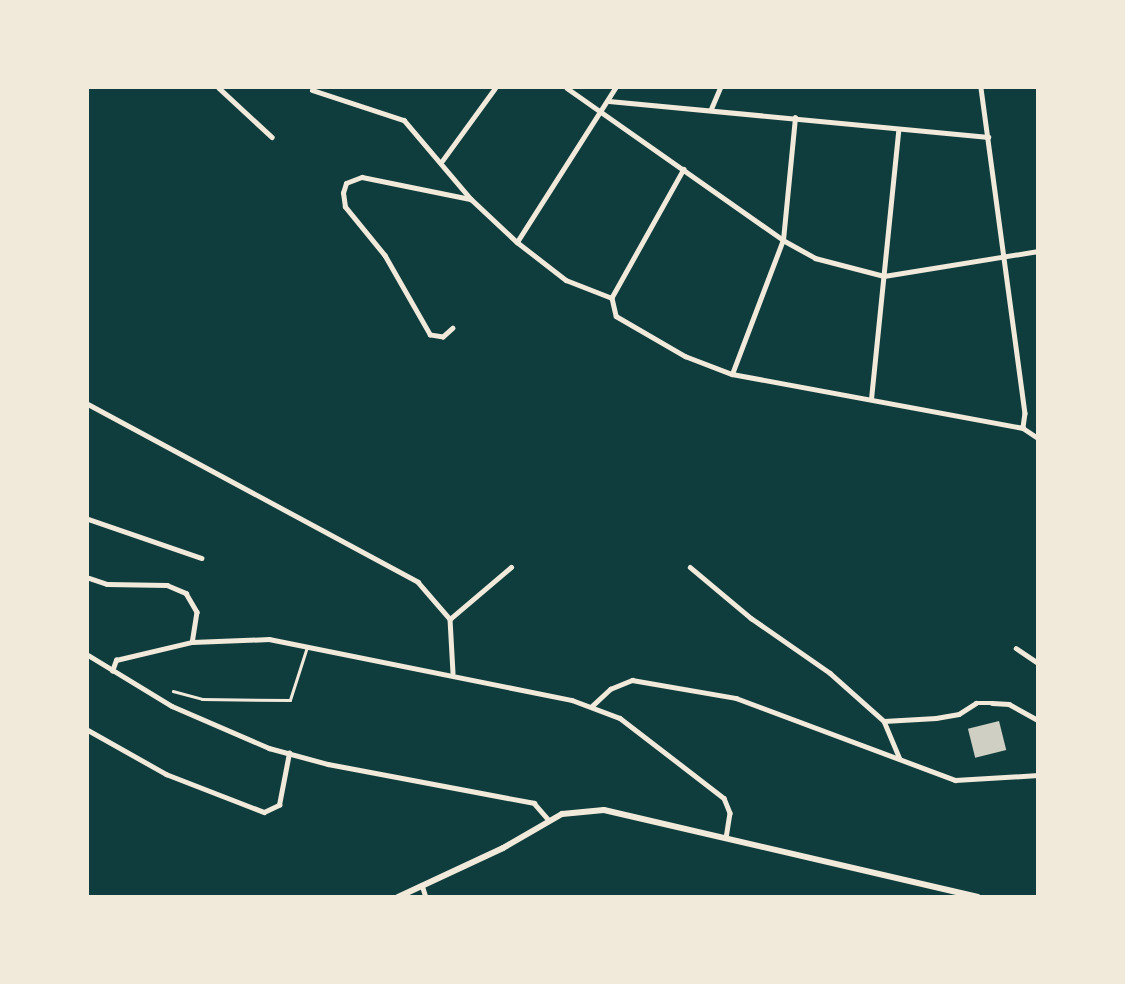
<!DOCTYPE html>
<style>
body{margin:0}
#map{position:relative;width:1125px;height:984px;overflow:hidden;background:#0f3d3e;font-family:"Fira Sans Condensed",sans-serif}
div>[style]{position:absolute}
.building>*{inset:0;background:#cfcfc3;transform-origin:0 0}
.service>*{height:2.5px;margin:-1.25px;padding:0 1.25px;transform-origin:1.25px;border-radius:1.25px;background:#f1e9da}
.minor>*{height:4.5px;margin:-2.25px;padding:0 2.25px;transform-origin:2.25px;border-radius:2.25px;background:#f1e9da}
.secondary>*{height:6px;margin:-3px;padding:0 3px;transform-origin:3px;border-radius:3px;background:#f1e9da}
span{translate:-50% -50%;white-space:nowrap;text-align:center;line-height:1.15;-webkit-text-stroke:5px #f1e9da;paint-order:stroke}
.frame{position:absolute;inset:0;border:89px solid #f1e9da;pointer-events:none}
</style>
<div id="map">
<div class="building">
<i style="left:999px;top:721px;width:30px;height:32px;rotate:76deg"></i>
</div>
<div class="service">
<i style="left:173px;top:691px;width:30px;rotate:15deg"></i>
<i style="left:202px;top:699px;width:88px;rotate:0.7deg"></i>
<i style="left:290px;top:700px;width:56px;rotate:-72.2deg"></i>
</div>
<div class="minor">
<i style="left:219px;top:88px;width:72px;rotate:42.8deg"></i>
<i style="left:567px;top:88px;width:264px;rotate:35.1deg"></i>
<i style="left:783px;top:240px;width:37px;rotate:29deg"></i>
<i style="left:815px;top:258px;width:71px;rotate:14.6deg"></i>
<i style="left:884px;top:276px;width:156px;rotate:-9.2deg"></i>
<i style="left:981px;top:88px;width:328px;rotate:82.3deg"></i>
<i style="left:1025px;top:413px;width:15px;rotate:98deg"></i>
<i style="left:312px;top:90px;width:97px;rotate:18.1deg"></i>
<i style="left:404px;top:120px;width:104px;rotate:49.7deg"></i>
<i style="left:471px;top:199px;width:63px;rotate:43.1deg"></i>
<i style="left:517px;top:242px;width:62px;rotate:37.8deg"></i>
<i style="left:566px;top:280px;width:49px;rotate:21.4deg"></i>
<i style="left:609px;top:101px;width:381px;rotate:5.4deg"></i>
<i style="left:711px;top:109px;width:23px;rotate:-67deg"></i>
<i style="left:442px;top:161px;width:90px;rotate:-54deg"></i>
<i style="left:684px;top:169px;width:148px;rotate:119.2deg"></i>
<i style="left:612px;top:298px;width:18px;rotate:77deg"></i>
<i style="left:616px;top:316px;width:80px;rotate:30.1deg"></i>
<i style="left:685px;top:356px;width:50px;rotate:21deg"></i>
<i style="left:732px;top:374px;width:296px;rotate:10.5deg"></i>
<i style="left:1023px;top:428px;width:18px;rotate:34deg"></i>
<i style="left:517px;top:242px;width:183px;rotate:-57.5deg"></i>
<i style="left:453px;top:328px;width:13px;rotate:138deg"></i>
<i style="left:443px;top:337px;width:13px;rotate:-171deg"></i>
<i style="left:430px;top:335px;width:91px;rotate:-119.7deg"></i>
<i style="left:385px;top:256px;width:63px;rotate:-129.2deg"></i>
<i style="left:345px;top:207px;width:14px;rotate:-98deg"></i>
<i style="left:343px;top:193px;width:10px;rotate:-73deg"></i>
<i style="left:346px;top:183px;width:17px;rotate:-21deg"></i>
<i style="left:362px;top:177px;width:110px;rotate:11.5deg"></i>
<i style="left:732px;top:374px;width:143px;rotate:-69.2deg"></i>
<i style="left:783px;top:240px;width:123px;rotate:-84.4deg"></i>
<i style="left:871px;top:399px;width:269px;rotate:-84.2deg"></i>
<i style="left:88px;top:404px;width:375px;rotate:28.3deg"></i>
<i style="left:418px;top:582px;width:49px;rotate:49.1deg"></i>
<i style="left:450px;top:619px;width:54px;rotate:86.8deg"></i>
<i style="left:88px;top:519px;width:120px;rotate:18.9deg"></i>
<i style="left:690px;top:567px;width:80px;rotate:39.9deg"></i>
<i style="left:751px;top:618px;width:96px;rotate:34.8deg"></i>
<i style="left:830px;top:673px;width:72px;rotate:41.6deg"></i>
<i style="left:884px;top:721px;width:41px;rotate:67.2deg"></i>
<i style="left:89px;top:578px;width:19px;rotate:18deg"></i>
<i style="left:107px;top:584px;width:60px;rotate:1deg"></i>
<i style="left:167px;top:585px;width:21px;rotate:23deg"></i>
<i style="left:186px;top:593px;width:22px;rotate:60deg"></i>
<i style="left:197px;top:612px;width:30px;rotate:99deg"></i>
<i style="left:450px;top:619px;width:80px;rotate:-40.4deg"></i>
<i style="left:1016px;top:648px;width:27px;rotate:34deg"></i>
<i style="left:88px;top:655px;width:98px;rotate:31.3deg"></i>
<i style="left:172px;top:706px;width:106px;rotate:23.4deg"></i>
<i style="left:269px;top:748px;width:61px;rotate:15.2deg"></i>
<i style="left:328px;top:764px;width:210px;rotate:10.7deg"></i>
<i style="left:534px;top:803px;width:23px;rotate:49deg"></i>
<i style="left:112px;top:671px;width:12px;rotate:-70deg"></i>
<i style="left:116px;top:660px;width:78px;rotate:-13.3deg"></i>
<i style="left:192px;top:642px;width:77px;rotate:-2.2deg"></i>
<i style="left:269px;top:639px;width:309px;rotate:11.4deg"></i>
<i style="left:572px;top:700px;width:51px;rotate:20.6deg"></i>
<i style="left:620px;top:718px;width:131px;rotate:37.6deg"></i>
<i style="left:724px;top:798px;width:16px;rotate:68deg"></i>
<i style="left:730px;top:813px;width:25px;rotate:99deg"></i>
<i style="left:592px;top:706px;width:25px;rotate:-43deg"></i>
<i style="left:610px;top:689px;width:24px;rotate:-22deg"></i>
<i style="left:632px;top:680px;width:106px;rotate:9.8deg"></i>
<i style="left:736px;top:698px;width:234px;rotate:20.5deg"></i>
<i style="left:955px;top:780px;width:83px;rotate:-3.4deg"></i>
<i style="left:884px;top:721px;width:52px;rotate:-3.3deg"></i>
<i style="left:936px;top:718px;width:23px;rotate:-10deg"></i>
<i style="left:959px;top:714px;width:20px;rotate:-33deg"></i>
<i style="left:976px;top:703px;width:16px"></i>
<i style="left:992px;top:703px;width:17px;rotate:3deg"></i>
<i style="left:1009px;top:704px;width:33px;rotate:29deg"></i>
<i style="left:88px;top:730px;width:90px;rotate:29.4deg"></i>
<i style="left:166px;top:774px;width:105px;rotate:21.2deg"></i>
<i style="left:264px;top:812px;width:17px;rotate:-25deg"></i>
<i style="left:279px;top:805px;width:53px;rotate:-79.1deg"></i>
<i style="left:422px;top:885px;width:13px;rotate:72deg"></i>
</div>
<div class="secondary">
<i style="left:398px;top:897px;width:116px;rotate:-25deg"></i>
<i style="left:503px;top:848px;width:68px;rotate:-30deg"></i>
<i style="left:562px;top:814px;width:42px;rotate:-5.4deg"></i>
<i style="left:604px;top:810px;width:384px;rotate:13.1deg"></i>
</div>
<div class="frame"></div>
</div>
